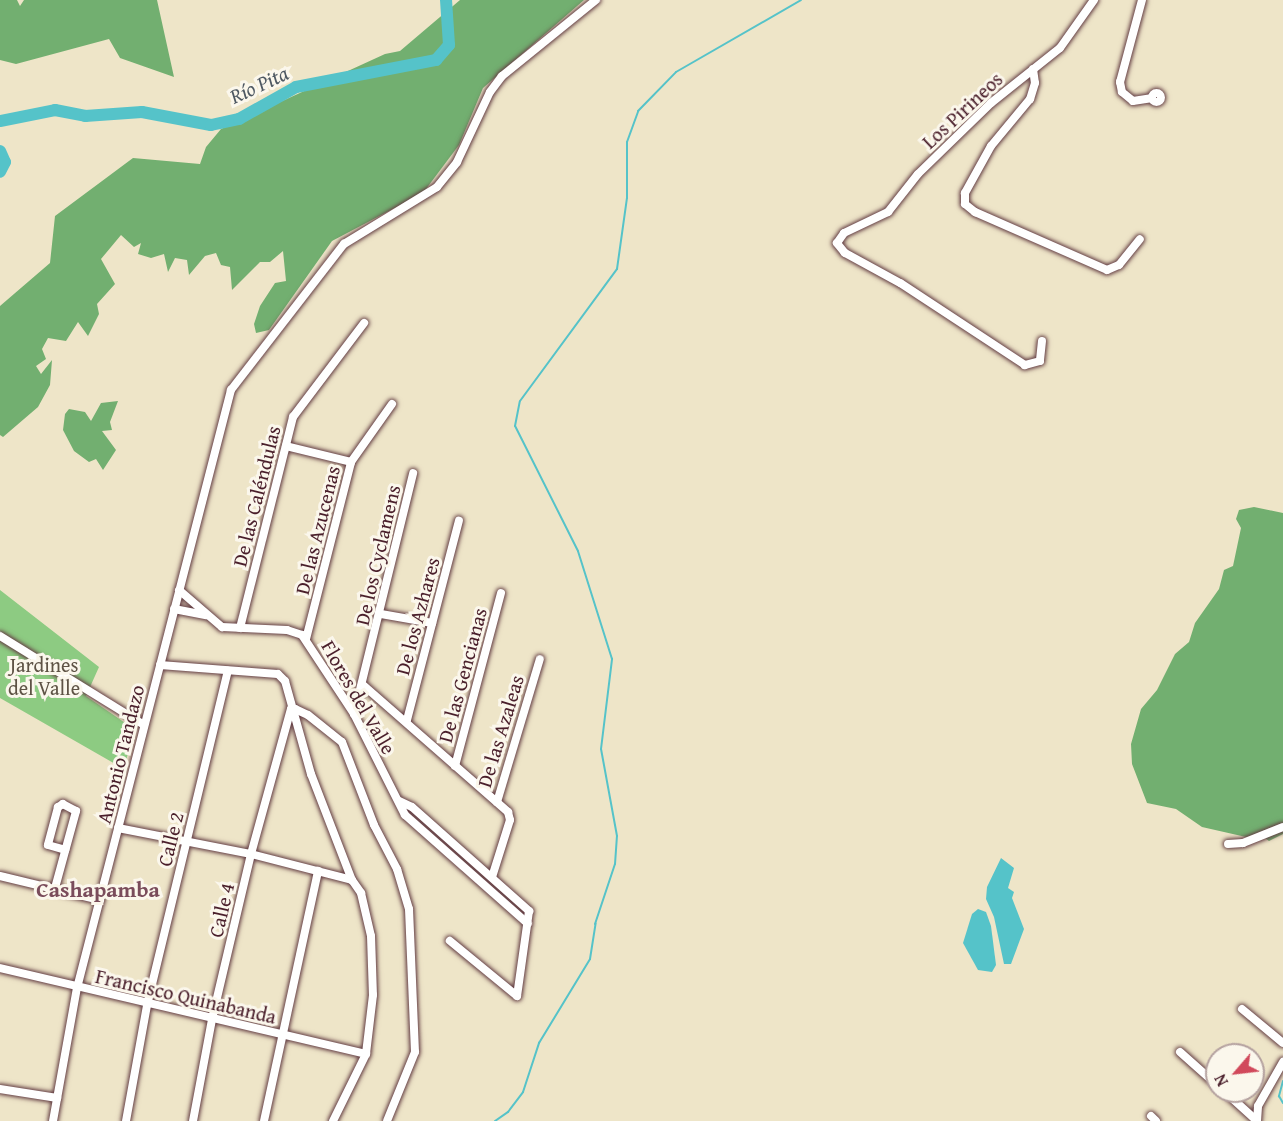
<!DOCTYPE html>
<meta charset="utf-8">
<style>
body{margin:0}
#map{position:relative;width:1283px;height:1121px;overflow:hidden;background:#eee5c8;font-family:"Gentium Book Plus",serif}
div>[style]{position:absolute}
.green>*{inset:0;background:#8dcb82}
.forest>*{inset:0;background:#72af70}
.water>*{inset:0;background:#55c3c9}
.stream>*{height:2px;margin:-1px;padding:0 1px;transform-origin:1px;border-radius:1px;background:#55c3c9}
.river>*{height:12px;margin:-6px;padding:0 6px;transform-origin:6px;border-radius:6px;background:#55c3c9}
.roads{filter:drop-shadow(0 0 2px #633d43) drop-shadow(0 0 2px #633d43)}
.minor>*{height:8px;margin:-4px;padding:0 4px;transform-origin:4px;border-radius:4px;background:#fff}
.minor>.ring{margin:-4px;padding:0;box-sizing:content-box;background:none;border:8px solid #fff;border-radius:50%}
span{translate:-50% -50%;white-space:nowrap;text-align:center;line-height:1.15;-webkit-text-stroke:6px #fbf7ec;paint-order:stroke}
.street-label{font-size:20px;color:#4a1f2b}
.park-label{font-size:20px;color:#5e5345}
.water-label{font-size:21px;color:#4e5862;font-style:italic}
.quarter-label{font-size:22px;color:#7a4c5b;font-weight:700}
.north{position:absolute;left:1205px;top:1043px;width:60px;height:60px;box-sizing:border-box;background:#fbf7ec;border:2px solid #b4a19f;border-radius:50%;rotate:242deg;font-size:16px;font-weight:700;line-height:24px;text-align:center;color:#4a1f2b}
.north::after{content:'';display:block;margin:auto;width:21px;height:27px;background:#d1495b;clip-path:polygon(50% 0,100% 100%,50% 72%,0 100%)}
</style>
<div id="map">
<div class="green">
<i style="clip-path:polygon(0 590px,99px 667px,86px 696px,134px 729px,124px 769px,0 698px)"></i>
</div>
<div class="forest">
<i style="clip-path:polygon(0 0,17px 0,20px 6px,24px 0,157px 0,174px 77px,120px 58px,109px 39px,16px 64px,0 60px)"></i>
<i style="clip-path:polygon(460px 0,584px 0,483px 88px,459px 145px,423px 193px,332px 241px,269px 330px,256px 333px,254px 324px,260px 306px,275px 283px,286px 281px,283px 251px,270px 262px,260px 262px,232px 290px,230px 267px,221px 265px,216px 253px,205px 256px,189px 275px,187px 260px,175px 258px,168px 272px,164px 254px,151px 258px,138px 254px,141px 243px,134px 247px,121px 235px,101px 259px,115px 284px,97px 304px,99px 314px,88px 336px,78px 322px,66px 341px,48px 338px,42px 349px,46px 359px,36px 366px,41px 374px,52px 360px,50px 385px,38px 407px,3px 437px,0 435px,0 306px,50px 263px,55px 216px,133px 158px,200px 164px,206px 147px,221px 129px,385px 54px,400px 51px)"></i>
<i style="clip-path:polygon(118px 401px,110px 422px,112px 430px,102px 431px,116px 450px,103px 470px,96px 459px,89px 462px,74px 451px,63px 430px,65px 414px,69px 409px,85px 412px,91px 421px,101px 403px)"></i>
<i style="clip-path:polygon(1254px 507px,1283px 513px,1283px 834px,1269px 841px,1261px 835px,1246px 837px,1202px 827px,1176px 809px,1147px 803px,1132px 764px,1131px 744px,1141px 709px,1157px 690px,1175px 654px,1189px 642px,1195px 623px,1219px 589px,1224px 570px,1233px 566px,1241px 528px,1236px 519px,1239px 510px)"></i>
</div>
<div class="water">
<i style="clip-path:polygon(1001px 858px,1014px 868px,1008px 888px,1014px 892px,1012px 898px,1024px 929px,1011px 964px,1004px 964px,994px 917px,986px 899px,987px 887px)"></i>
<i style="clip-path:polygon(978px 909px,986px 912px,991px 926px,996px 965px,992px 972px,978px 970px,963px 943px,972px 914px)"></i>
</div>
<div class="stream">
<i style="left:595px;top:924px;width:63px;rotate:-71.6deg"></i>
<i style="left:615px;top:864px;width:28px;rotate:-86deg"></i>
<i style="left:617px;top:836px;width:88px;rotate:-100.4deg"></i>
<i style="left:601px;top:749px;width:91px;rotate:-83deg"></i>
<i style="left:612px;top:659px;width:113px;rotate:-107.5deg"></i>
<i style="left:578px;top:551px;width:140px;rotate:-116.7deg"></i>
<i style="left:515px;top:426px;width:25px;rotate:-79deg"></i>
<i style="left:520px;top:401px;width:164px;rotate:-53.7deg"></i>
<i style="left:617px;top:269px;width:72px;rotate:-82deg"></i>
<i style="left:627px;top:198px;width:56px;rotate:-90deg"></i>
<i style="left:627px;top:142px;width:33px;rotate:-70deg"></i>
<i style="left:638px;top:111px;width:54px;rotate:-45.7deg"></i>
<i style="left:676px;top:72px;width:144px;rotate:-29.9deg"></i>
<i style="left:1283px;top:1081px;width:16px;rotate:105deg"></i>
<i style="left:1279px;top:1096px;width:8px;rotate:60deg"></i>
<i style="left:495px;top:1121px;width:16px;rotate:-35deg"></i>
<i style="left:508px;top:1112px;width:25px;rotate:-53deg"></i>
<i style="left:523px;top:1092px;width:52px;rotate:-71.9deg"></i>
<i style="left:539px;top:1043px;width:98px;rotate:-58.7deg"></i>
<i style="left:590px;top:959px;width:36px;rotate:-81deg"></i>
</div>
<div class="river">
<i style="left:0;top:121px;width:56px;rotate:-11.3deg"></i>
<i style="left:55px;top:110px;width:31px;rotate:11deg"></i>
<i style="left:85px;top:116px;width:57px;rotate:-4deg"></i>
<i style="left:142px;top:112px;width:70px;rotate:10.7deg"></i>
<i style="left:211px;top:125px;width:29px;rotate:-12deg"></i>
<i style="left:239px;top:119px;width:65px;rotate:-29.3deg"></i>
<i style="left:296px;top:87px;width:143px;rotate:-10.9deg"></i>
<i style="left:436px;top:60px;width:20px;rotate:-49deg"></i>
<i style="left:449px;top:45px;width:45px;rotate:-93.8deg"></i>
<i style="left:0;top:151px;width:12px;rotate:66deg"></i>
<i style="left:5px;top:162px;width:11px;rotate:117deg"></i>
</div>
<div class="roads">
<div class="minor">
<i style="left:1142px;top:0;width:85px;rotate:105deg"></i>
<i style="left:1120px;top:82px;width:10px;rotate:79deg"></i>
<i style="left:1122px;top:92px;width:14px;rotate:39deg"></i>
<i style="left:1133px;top:101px;width:18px;rotate:-9deg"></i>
<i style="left:1033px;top:69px;width:14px;rotate:82deg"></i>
<i style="left:1035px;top:83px;width:17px;rotate:107deg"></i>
<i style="left:1030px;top:99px;width:61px;rotate:129.7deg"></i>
<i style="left:991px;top:146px;width:54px;rotate:119deg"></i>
<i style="left:965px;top:193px;width:11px;rotate:90deg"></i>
<i style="left:965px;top:204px;width:13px;rotate:39deg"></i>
<i style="left:975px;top:212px;width:144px;rotate:23.7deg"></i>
<i style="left:1107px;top:270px;width:13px;rotate:-23deg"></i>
<i style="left:1119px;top:265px;width:33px;rotate:-51deg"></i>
<i class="ring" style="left:1151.5px;top:92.5px;width:1px;height:1px"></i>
<i style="left:1042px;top:341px;width:20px;rotate:96deg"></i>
<i style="left:1040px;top:361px;width:16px;rotate:165deg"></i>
<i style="left:1025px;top:365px;width:149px;rotate:-146.7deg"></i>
<i style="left:900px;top:283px;width:63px;rotate:-151.4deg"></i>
<i style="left:845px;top:253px;width:13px;rotate:-129deg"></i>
<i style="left:837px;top:243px;width:12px;rotate:-55deg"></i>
<i style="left:844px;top:233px;width:49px;rotate:-25.5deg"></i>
<i style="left:888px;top:212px;width:48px;rotate:-51.7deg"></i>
<i style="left:918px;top:174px;width:102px;rotate:-44.2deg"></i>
<i style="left:991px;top:103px;width:88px;rotate:-38.6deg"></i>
<i style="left:1060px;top:48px;width:59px;rotate:-54.7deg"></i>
<i style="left:286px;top:446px;width:67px;rotate:13.8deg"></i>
<i style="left:179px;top:590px;width:57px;rotate:40.7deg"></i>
<i style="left:222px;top:627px;width:65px;rotate:2.6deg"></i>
<i style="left:287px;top:630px;width:16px;rotate:18deg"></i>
<i style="left:302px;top:635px;width:95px;rotate:56.6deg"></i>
<i style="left:354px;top:714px;width:113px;rotate:63.2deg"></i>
<i style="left:405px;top:815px;width:164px;rotate:41.5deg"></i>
<i style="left:174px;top:609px;width:33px;rotate:11deg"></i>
<i style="left:381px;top:614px;width:52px;rotate:10deg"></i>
<i style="left:240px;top:628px;width:218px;rotate:-75.9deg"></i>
<i style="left:293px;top:417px;width:118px;rotate:-52.9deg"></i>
<i style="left:0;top:636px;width:169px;rotate:31.7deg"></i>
<i style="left:306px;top:639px;width:183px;rotate:-75.7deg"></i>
<i style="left:351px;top:462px;width:71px;rotate:-54.7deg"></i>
<i style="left:160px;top:665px;width:118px;rotate:4.4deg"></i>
<i style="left:278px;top:674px;width:10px;rotate:45deg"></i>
<i style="left:285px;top:681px;width:97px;rotate:74.4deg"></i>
<i style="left:311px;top:774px;width:114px;rotate:68.9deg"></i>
<i style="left:352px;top:880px;width:16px;rotate:55deg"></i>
<i style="left:361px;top:893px;width:44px;rotate:76.9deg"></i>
<i style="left:371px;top:936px;width:59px;rotate:88.1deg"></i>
<i style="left:373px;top:995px;width:59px;rotate:96.8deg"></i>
<i style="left:366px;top:1054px;width:75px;rotate:116.2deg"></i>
<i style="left:363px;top:685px;width:193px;rotate:41.2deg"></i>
<i style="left:508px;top:812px;width:8px;rotate:76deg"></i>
<i style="left:510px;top:820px;width:60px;rotate:107.5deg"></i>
<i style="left:354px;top:714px;width:248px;rotate:-76.2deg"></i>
<i style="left:407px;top:720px;width:206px;rotate:-75.4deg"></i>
<i style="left:455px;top:766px;width:179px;rotate:-75.1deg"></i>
<i style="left:399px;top:801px;width:14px;rotate:25deg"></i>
<i style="left:412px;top:807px;width:157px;rotate:41.6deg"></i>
<i style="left:529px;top:911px;width:86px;rotate:98deg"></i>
<i style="left:517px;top:996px;width:87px;rotate:-140.6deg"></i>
<i style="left:497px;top:802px;width:149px;rotate:-73.3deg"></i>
<i style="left:118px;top:828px;width:136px;rotate:11.1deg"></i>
<i style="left:251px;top:854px;width:104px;rotate:14.4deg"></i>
<i style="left:1228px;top:844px;width:15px;rotate:-4deg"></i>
<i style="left:1243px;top:843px;width:43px;rotate:-21.8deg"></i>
<i style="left:0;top:876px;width:103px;rotate:13.5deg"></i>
<i style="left:55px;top:888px;width:80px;rotate:-74.7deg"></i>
<i style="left:76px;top:811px;width:15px;rotate:-152deg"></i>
<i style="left:63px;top:804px;width:6px;rotate:149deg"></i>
<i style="left:58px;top:807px;width:39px;rotate:105deg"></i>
<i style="left:48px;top:845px;width:18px;rotate:16deg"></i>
<i style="left:0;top:968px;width:376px;rotate:13.2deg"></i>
<i style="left:1242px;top:1009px;width:53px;rotate:39.7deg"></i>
<i style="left:1180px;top:1052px;width:50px;rotate:41.7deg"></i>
<i style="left:0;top:1089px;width:58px;rotate:9deg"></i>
<i style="left:1224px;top:1091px;width:42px;rotate:42.1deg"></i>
<i style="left:1151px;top:1116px;width:7px;rotate:45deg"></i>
<i style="left:53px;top:1121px;width:135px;rotate:-79.8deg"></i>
<i style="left:77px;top:988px;width:618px;rotate:-75.56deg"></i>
<i style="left:231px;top:390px;width:185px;rotate:-52.3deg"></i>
<i style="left:344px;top:244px;width:109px;rotate:-31.5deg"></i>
<i style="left:437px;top:187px;width:32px;rotate:-51deg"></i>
<i style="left:457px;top:162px;width:77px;rotate:-64.8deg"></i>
<i style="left:490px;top:92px;width:20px;rotate:-53deg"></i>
<i style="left:502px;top:76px;width:121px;rotate:-39deg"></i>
<i style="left:126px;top:1121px;width:118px;rotate:-79.7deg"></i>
<i style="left:147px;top:1005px;width:344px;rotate:-76.4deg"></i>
<i style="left:193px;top:1121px;width:104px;rotate:-79.4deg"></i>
<i style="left:212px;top:1019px;width:170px;rotate:-76.7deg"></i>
<i style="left:251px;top:854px;width:150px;rotate:-74.6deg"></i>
<i style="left:291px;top:709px;width:4px"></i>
<i style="left:295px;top:709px;width:14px;rotate:25deg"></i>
<i style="left:308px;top:715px;width:43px;rotate:38.5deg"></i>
<i style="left:342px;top:742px;width:89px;rotate:68.9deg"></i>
<i style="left:374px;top:825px;width:50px;rotate:62.4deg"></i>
<i style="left:397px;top:869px;width:42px;rotate:73.3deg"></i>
<i style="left:409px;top:909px;width:143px;rotate:87.6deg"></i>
<i style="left:415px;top:1052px;width:74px;rotate:112.1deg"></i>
<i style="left:264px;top:1121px;width:256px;rotate:-77.8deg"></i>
<i style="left:1257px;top:1121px;width:15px;rotate:-86deg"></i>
<i style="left:1258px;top:1106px;width:51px;rotate:-60.4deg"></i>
</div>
</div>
<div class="street-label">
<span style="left:962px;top:110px;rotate:-43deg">Los Pirineos</span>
<span style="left:256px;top:496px;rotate:-76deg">De las Caléndulas</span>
<span style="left:317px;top:530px;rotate:-76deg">De las Azucenas</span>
<span style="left:377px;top:555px;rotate:-77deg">De los Cyclamens</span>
<span style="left:417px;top:616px;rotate:-75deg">De los Azhares</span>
<span style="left:462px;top:675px;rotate:-75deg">De las Gencianas</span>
<span style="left:359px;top:697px;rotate:60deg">Flores del Valle</span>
<span style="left:500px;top:731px;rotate:-73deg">De las Azaleas</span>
<span style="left:120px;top:754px;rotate:-76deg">Antonio Tandazo</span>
<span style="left:170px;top:839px;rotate:-76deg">Calle 2</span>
<span style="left:221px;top:910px;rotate:-77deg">Calle 4</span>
<span style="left:186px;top:996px;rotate:13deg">Francisco Quinabanda</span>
</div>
<div class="park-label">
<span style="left:44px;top:676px">Jardines<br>del Valle</span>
</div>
<div class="water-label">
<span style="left:259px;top:85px;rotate:-25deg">Río Pita</span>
</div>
<div class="quarter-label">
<span style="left:98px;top:890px">Cashapamba</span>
</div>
<div class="north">N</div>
</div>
